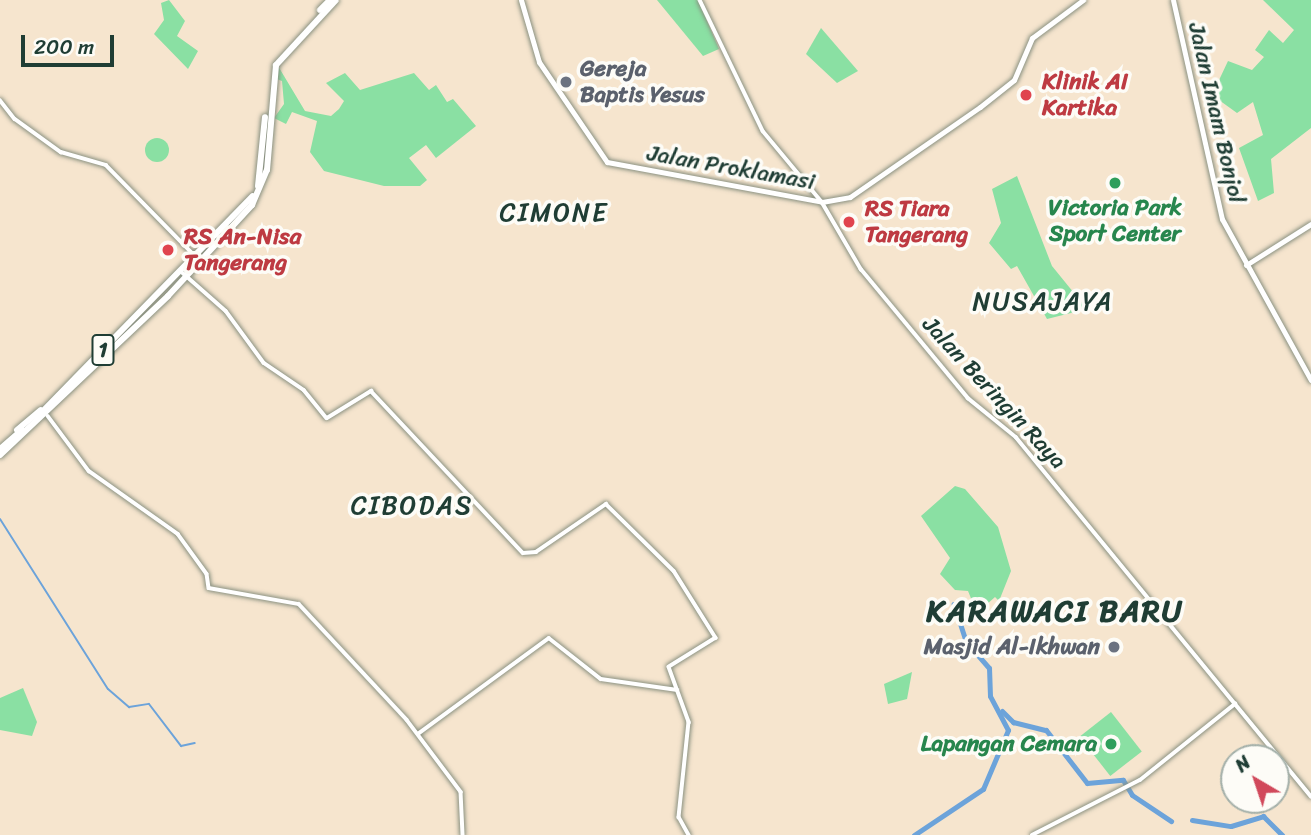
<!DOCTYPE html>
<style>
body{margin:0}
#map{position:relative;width:1311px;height:835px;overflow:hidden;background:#f6e5ce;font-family:Sriracha,sans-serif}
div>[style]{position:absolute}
.green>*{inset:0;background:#8ae0a3;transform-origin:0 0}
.round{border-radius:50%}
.stream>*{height:2px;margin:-1px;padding:0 1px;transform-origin:1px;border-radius:1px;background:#6ca3da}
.river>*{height:5px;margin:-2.5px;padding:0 2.5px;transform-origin:2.5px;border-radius:2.5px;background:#6ca3da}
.roads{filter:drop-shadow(0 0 2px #8a9181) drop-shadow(0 0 2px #8a9181)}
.tertiary>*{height:3.5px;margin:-1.75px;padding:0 1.75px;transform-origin:1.75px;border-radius:1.75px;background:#fff}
.primary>*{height:5px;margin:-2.5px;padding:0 2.5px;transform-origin:2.5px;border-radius:2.5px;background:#fff}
.trunk>*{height:6px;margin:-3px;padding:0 3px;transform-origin:3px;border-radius:3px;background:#fff}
.dots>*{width:19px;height:19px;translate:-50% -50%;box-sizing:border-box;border:4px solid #fdfcf7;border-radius:50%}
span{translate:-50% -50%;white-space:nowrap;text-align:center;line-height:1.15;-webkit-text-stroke:7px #fdfcf7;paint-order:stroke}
.shield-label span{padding:2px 5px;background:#fdfcf7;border:2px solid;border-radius:5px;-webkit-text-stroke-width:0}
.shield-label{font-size:21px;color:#1f3d34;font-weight:700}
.worship-label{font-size:23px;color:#5b616d;font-weight:700}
.left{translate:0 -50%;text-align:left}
.right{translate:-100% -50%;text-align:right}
.health-label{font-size:23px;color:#be3a42;font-weight:700}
.street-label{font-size:23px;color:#1f3d34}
.leisure-label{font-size:23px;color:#27864d;font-weight:700}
.quarter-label{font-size:26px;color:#1f3d34;letter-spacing:2px}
.district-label{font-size:30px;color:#1f3d34;font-weight:700;letter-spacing:2px}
.north{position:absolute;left:1220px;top:744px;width:70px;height:70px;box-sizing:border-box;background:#fdfcf7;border:2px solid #a4b0a9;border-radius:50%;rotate:321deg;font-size:19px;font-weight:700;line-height:28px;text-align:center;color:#1f3d34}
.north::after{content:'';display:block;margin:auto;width:24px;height:32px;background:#d1495b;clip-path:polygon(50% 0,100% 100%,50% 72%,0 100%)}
.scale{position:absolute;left:21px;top:35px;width:93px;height:32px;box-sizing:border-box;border:4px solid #1f3d34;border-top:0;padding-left:9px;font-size:21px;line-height:24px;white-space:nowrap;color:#1f3d34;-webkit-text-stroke:5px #fdfcf7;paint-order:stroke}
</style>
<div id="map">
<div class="green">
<i style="clip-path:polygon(169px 0,185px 21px,177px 36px,198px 51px,188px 69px,154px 34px,164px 20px,161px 3px)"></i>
<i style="clip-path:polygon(657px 0,698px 0,719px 49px,703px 56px)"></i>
<i style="clip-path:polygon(1263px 0,1311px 0,1311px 128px,1271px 159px,1274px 193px,1258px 201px,1239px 148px,1263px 135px,1253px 102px,1237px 113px,1212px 95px,1228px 61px,1252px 70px,1264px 57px,1255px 50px,1269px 30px,1283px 43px,1294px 30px)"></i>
<i style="clip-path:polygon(821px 28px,858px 71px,837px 83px,806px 54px)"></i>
<i style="clip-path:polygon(278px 66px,305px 111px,331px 116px,339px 109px,344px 101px,326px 83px,345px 73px,360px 90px,414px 73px,429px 90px,436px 85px,447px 102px,453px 99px,476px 126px,436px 158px,426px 145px,409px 158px,427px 180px,420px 186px,384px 186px,324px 171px,310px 152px,317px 121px,292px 112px,286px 124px,274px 118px,284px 104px,282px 81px,274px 78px)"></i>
<i class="round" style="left:145px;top:138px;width:24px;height:24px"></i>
<i style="clip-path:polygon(1017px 176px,1052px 266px,1087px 309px,1047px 319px,1017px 266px,1011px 269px,989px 243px,1001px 223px,992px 189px)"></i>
<i style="clip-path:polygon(955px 486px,965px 489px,998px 527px,1011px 571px,999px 601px,995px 597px,977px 613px,968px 591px,955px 590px,940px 574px,950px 558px,921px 516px)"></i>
<i style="clip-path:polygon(912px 672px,907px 699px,888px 704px,884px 684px)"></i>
<i style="clip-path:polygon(23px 688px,37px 722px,32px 736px,0 730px,0 698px)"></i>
<i style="left:1111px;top:712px;width:50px;height:40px;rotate:52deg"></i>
</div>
<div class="stream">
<i style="left:0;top:519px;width:201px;rotate:57.6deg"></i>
<i style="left:108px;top:689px;width:28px;rotate:41deg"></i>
<i style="left:129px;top:707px;width:20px;rotate:-9deg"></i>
<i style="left:149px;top:704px;width:53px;rotate:52.7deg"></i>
<i style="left:181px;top:746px;width:14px;rotate:-12deg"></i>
</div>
<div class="river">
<i style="left:1002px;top:711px;width:16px;rotate:45deg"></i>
<i style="left:1013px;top:722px;width:34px;rotate:14deg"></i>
<i style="left:1046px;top:730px;width:67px;rotate:52.3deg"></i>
<i style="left:1087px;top:783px;width:36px;rotate:-5deg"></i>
<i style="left:1123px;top:780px;width:17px;rotate:59deg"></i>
<i style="left:1132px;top:795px;width:47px;rotate:33.7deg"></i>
<i style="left:1192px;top:820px;width:39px;rotate:9deg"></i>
<i style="left:1231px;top:826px;width:34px;rotate:-17deg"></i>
<i style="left:1263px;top:816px;width:27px;rotate:45deg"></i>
<i style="left:914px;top:835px;width:83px;rotate:-33.7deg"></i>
<i style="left:983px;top:789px;width:64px;rotate:-67deg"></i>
<i style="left:1008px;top:730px;width:38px;rotate:-118deg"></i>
<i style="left:990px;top:696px;width:28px;rotate:-92deg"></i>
<i style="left:989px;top:668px;width:35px;rotate:-131deg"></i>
<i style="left:966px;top:642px;width:40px;rotate:-108deg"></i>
</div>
<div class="roads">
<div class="tertiary">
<i style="left:700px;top:0;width:145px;rotate:64.3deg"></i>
<i style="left:763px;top:131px;width:92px;rotate:50.3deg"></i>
<i style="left:822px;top:202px;width:78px;rotate:59.8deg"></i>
<i style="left:861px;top:269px;width:168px;rotate:50.3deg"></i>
<i style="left:968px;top:398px;width:62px;rotate:39.1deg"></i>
<i style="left:1016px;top:437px;width:465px;rotate:50.6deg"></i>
<i style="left:0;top:100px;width:24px;rotate:52deg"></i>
<i style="left:15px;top:119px;width:57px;rotate:35.7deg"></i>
<i style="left:61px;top:152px;width:47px;rotate:16.1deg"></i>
<i style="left:106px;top:165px;width:130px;rotate:45.6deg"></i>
<i style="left:183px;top:273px;width:57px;rotate:41.5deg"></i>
<i style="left:226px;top:311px;width:64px;rotate:53.8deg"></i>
<i style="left:264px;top:363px;width:48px;rotate:34deg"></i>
<i style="left:304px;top:390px;width:36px;rotate:51deg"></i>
<i style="left:327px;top:418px;width:52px;rotate:-31.5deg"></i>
<i style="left:371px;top:391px;width:222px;rotate:46.8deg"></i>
<i style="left:523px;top:553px;width:13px;rotate:-4deg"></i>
<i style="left:536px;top:552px;width:85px;rotate:-34.4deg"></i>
<i style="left:606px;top:504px;width:95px;rotate:44.6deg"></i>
<i style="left:674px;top:571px;width:79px;rotate:57.9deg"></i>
<i style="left:716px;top:638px;width:55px;rotate:148.3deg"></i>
<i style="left:669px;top:667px;width:59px;rotate:70deg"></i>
<i style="left:689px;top:722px;width:96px;rotate:96deg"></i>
<i style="left:679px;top:817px;width:21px;rotate:61deg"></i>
<i style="left:48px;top:416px;width:69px;rotate:53.3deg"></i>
<i style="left:89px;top:471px;width:109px;rotate:35.3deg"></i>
<i style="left:178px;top:534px;width:49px;rotate:54.1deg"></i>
<i style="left:207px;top:574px;width:14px;rotate:82deg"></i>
<i style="left:209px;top:588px;width:91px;rotate:10.1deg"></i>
<i style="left:299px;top:604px;width:158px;rotate:47deg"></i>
<i style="left:407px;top:720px;width:90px;rotate:53.1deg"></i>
<i style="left:461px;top:792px;width:43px;rotate:87.3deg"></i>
<i style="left:418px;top:734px;width:162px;rotate:-36.2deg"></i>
<i style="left:549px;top:638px;width:66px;rotate:38.3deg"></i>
<i style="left:601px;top:679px;width:77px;rotate:8.2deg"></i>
<i style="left:1032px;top:835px;width:121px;rotate:-27deg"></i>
<i style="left:1140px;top:780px;width:122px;rotate:-38.7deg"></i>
</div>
<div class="primary">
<i style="left:521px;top:0;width:65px;rotate:73.8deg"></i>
<i style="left:539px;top:62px;width:121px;rotate:55.8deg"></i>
<i style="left:607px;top:162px;width:219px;rotate:10.5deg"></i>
<i style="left:822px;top:202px;width:28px;rotate:-10deg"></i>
<i style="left:850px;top:197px;width:158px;rotate:-34.7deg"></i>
<i style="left:980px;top:107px;width:43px;rotate:-38.5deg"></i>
<i style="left:1014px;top:80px;width:46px;rotate:-66.8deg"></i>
<i style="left:1032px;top:38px;width:64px;rotate:-36.7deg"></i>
<i style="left:1173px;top:0;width:224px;rotate:77.4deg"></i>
<i style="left:1222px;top:219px;width:184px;rotate:61.1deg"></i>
<i style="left:1246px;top:265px;width:77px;rotate:-32.2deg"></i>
</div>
<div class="trunk">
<i style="left:320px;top:10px;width:14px;rotate:-45deg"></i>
<i style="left:258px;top:186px;width:69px;rotate:-84.2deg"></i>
<i style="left:41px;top:413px;width:303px;rotate:-45.7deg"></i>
<i style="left:17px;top:430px;width:31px;rotate:-40deg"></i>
<i style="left:0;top:449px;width:29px;rotate:-41deg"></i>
<i style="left:0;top:455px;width:231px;rotate:-43.4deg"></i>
<i style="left:168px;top:296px;width:124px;rotate:-47.3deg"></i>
<i style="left:252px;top:205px;width:38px;rotate:-67deg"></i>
<i style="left:267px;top:170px;width:105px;rotate:-85.1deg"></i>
<i style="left:276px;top:65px;width:88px;rotate:-47.3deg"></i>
</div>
</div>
<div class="dots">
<i style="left:566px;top:82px;background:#6b7280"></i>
<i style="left:1026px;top:95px;background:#e0444e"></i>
<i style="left:1115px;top:183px;background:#2e9e5b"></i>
<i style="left:849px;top:222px;background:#e0444e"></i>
<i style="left:168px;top:250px;background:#e0444e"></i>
<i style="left:1114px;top:647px;background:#6b7280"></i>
<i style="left:1111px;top:744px;background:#2e9e5b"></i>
</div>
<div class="shield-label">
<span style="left:103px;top:350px">1</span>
</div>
<div class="worship-label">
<span class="left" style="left:580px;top:82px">Gereja<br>Baptis Yesus</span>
<span class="right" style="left:1100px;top:647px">Masjid Al-Ikhwan</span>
</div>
<div class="health-label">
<span class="left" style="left:1042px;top:95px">Klinik AI<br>Kartika</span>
<span class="left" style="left:865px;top:222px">RS Tiara<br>Tangerang</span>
<span class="left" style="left:184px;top:250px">RS An-Nisa<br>Tangerang</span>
</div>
<div class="street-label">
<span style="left:1216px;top:113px;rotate:77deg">Jalan Imam Bonjol</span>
<span style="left:731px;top:168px;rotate:10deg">Jalan Proklamasi</span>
<span style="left:994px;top:393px;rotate:47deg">Jalan Beringin Raya</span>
</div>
<div class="leisure-label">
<span style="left:1115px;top:221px">Victoria Park<br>Sport Center</span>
<span class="right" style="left:1097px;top:744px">Lapangan Cemara</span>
</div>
<div class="quarter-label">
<span style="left:554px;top:213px">CIMONE</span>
<span style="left:1043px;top:302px">NUSAJAYA</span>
<span style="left:412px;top:506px">CIBODAS</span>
</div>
<div class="district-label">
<span style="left:1055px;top:611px">KARAWACI BARU</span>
</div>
<div class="north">N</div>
<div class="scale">200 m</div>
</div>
